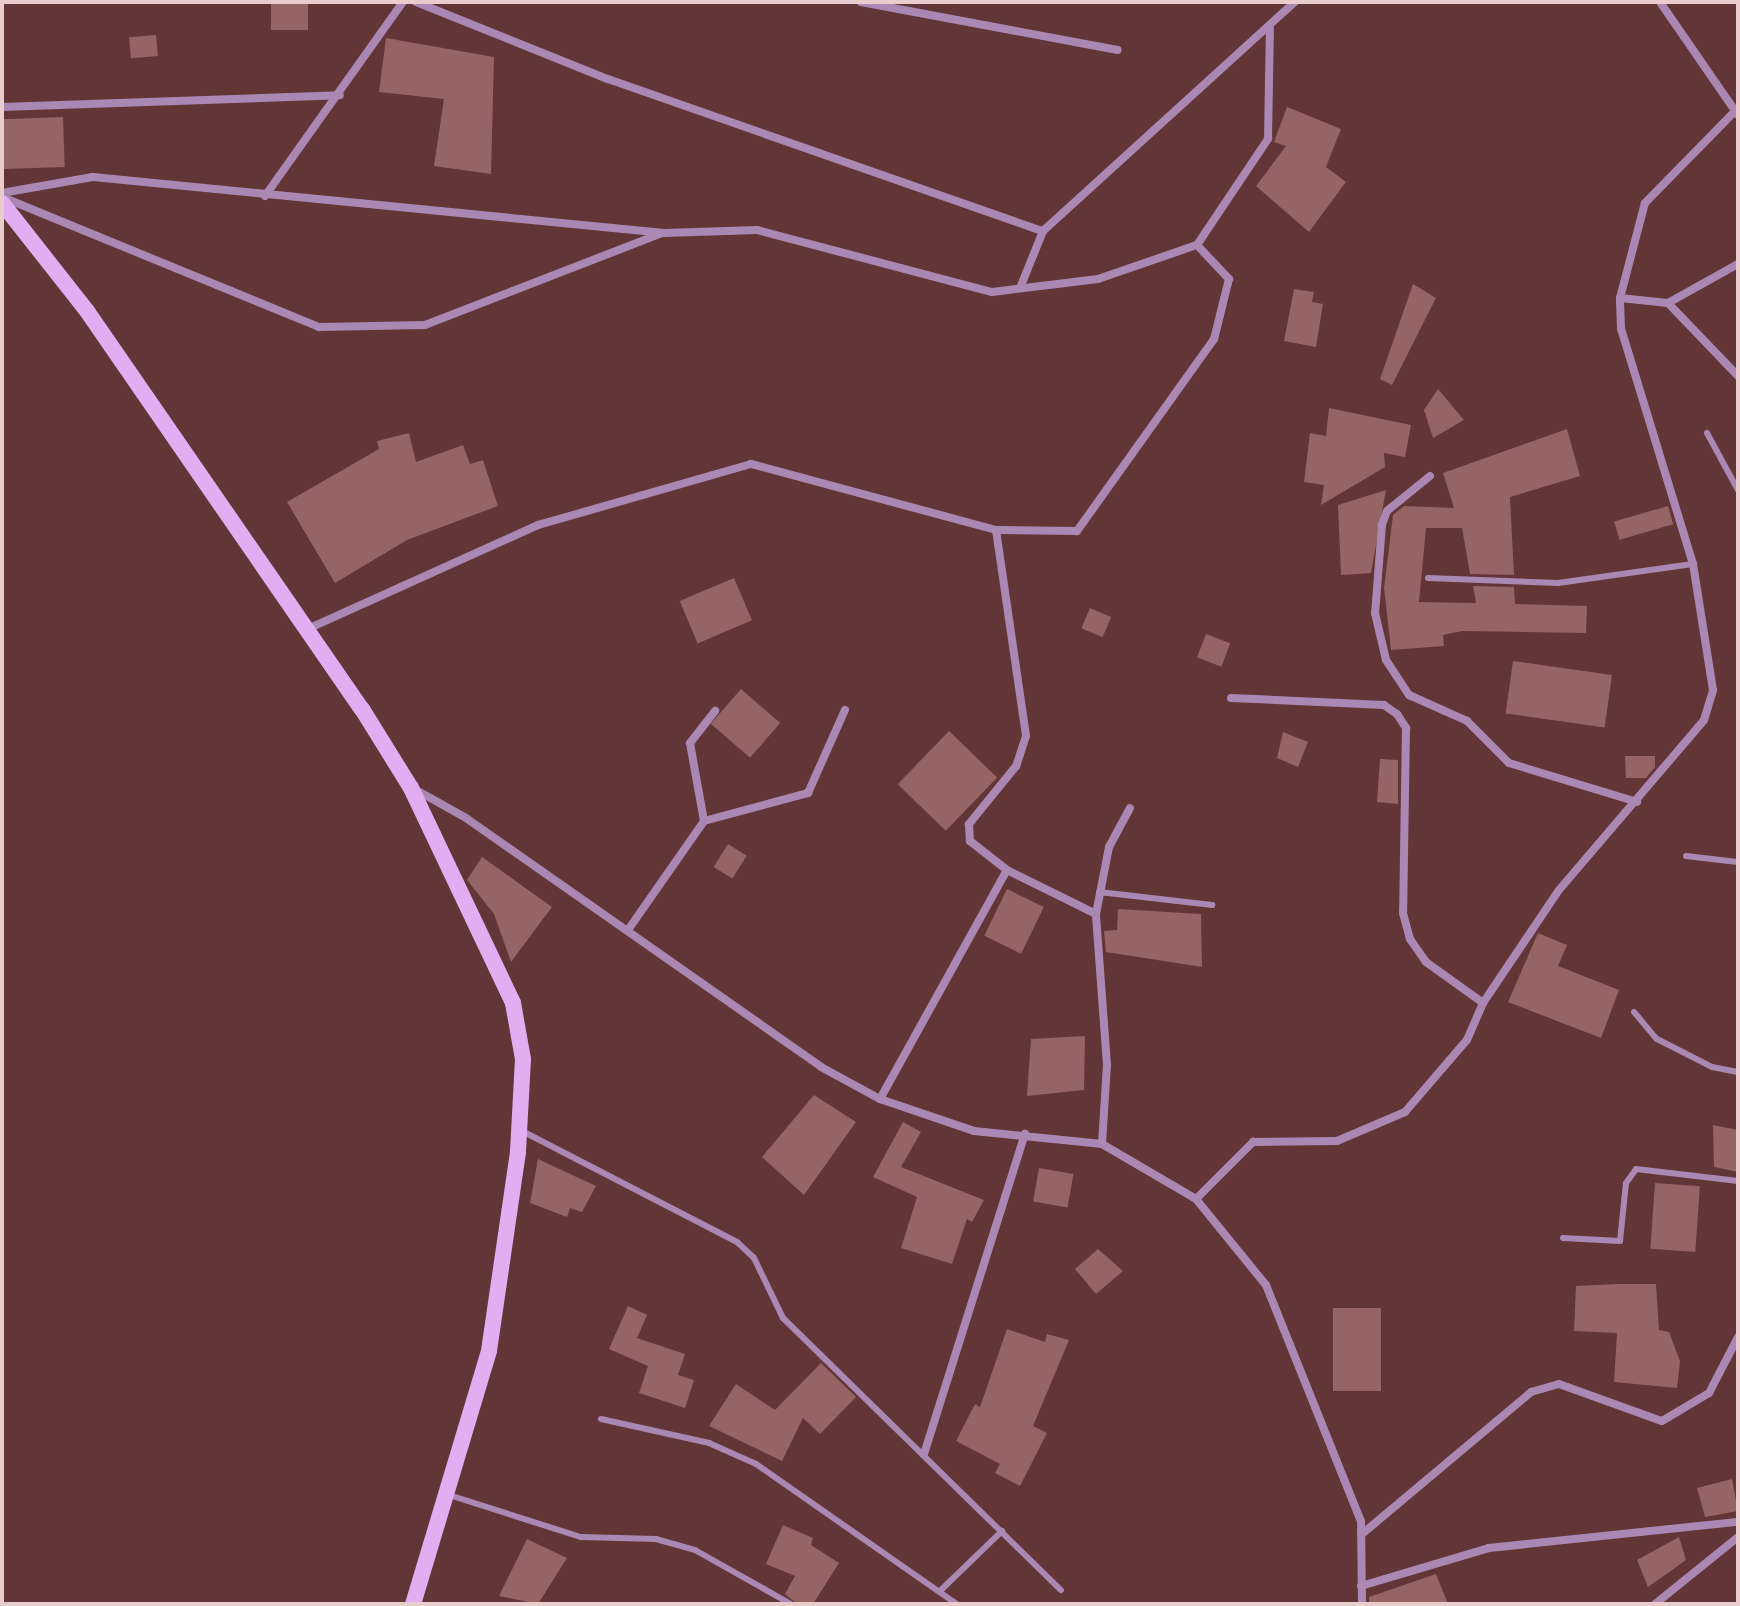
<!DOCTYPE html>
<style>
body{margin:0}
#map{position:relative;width:1740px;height:1606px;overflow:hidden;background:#623536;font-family:"PT Sans Narrow",sans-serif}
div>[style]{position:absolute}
.building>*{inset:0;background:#956464;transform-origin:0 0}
.service>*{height:6px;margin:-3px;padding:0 3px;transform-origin:3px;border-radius:3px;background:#aa88b3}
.minor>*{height:8px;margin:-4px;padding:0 4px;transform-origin:4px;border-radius:4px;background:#aa88b3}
.secondary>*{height:16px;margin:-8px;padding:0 8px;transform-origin:8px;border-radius:8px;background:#e3adf1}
span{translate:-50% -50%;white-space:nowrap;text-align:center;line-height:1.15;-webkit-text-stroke:7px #572a2c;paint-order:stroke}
.frame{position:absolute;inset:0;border:4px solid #e9cccb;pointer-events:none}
</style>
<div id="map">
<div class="building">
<i style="left:271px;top:2px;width:37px;height:28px"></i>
<i style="left:156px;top:35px;width:21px;height:27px;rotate:85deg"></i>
<i style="clip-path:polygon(386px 38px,494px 57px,491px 174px,434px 166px,444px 99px,379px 92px)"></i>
<i style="clip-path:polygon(1287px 107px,1341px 129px,1326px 167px,1346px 182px,1309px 232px,1256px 186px,1286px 146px,1274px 142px)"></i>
<i style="left:63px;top:117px;width:50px;height:61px;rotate:88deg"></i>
<i style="clip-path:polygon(1413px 284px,1436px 298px,1392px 385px,1380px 379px)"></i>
<i style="clip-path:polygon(1294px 289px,1314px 292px,1312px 302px,1323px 304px,1316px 347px,1284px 341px)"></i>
<i style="clip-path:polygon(1438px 389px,1464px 420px,1433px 438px,1424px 410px)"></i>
<i style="clip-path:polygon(1329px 408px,1411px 425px,1405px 457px,1384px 453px,1385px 467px,1321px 505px,1324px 485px,1304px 482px,1310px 433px,1326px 436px)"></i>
<i style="clip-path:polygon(1567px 429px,1580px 476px,1510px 497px,1514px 575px,1470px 574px,1462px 528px,1426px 528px,1419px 602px,1476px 603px,1473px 586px,1514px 587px,1515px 604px,1587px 606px,1586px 633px,1462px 631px,1443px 635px,1444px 646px,1391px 650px,1384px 588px,1393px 515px,1404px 506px,1454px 508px,1443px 473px)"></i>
<i style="clip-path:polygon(409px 433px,416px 462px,463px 445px,470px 464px,483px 460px,498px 506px,407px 540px,335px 583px,287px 502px,379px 449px,377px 441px)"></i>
<i style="clip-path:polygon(1386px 490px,1371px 573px,1341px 575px,1338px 505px)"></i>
<i style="left:1668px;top:506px;width:19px;height:56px;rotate:74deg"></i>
<i style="left:734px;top:578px;width:46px;height:59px;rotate:67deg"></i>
<i style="left:1090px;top:608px;width:23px;height:22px;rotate:23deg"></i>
<i style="left:1206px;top:634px;width:26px;height:25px;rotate:21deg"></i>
<i style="left:1513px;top:661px;width:100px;height:53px;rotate:8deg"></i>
<i style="left:741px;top:689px;width:52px;height:46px;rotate:41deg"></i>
<i style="left:949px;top:731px;width:67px;height:74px;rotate:44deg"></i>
<i style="clip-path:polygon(1283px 732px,1308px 742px,1298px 767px,1277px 758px)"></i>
<i style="clip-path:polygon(1625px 756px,1655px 756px,1655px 767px,1646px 778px,1626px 778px)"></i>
<i style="clip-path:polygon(1380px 759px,1398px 760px,1398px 804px,1377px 802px)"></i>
<i style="left:728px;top:844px;width:22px;height:27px;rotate:32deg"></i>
<i style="clip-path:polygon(482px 857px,552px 907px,511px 962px,494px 914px,467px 880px)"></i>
<i style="left:1007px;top:889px;width:41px;height:52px;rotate:26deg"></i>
<i style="clip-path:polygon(1118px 909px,1201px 914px,1202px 967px,1106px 952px,1104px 931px,1117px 930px)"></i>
<i style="clip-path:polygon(1538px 933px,1567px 945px,1558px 966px,1619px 990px,1601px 1038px,1508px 1002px)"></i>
<i style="clip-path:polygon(1085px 1036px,1084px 1090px,1027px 1096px,1031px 1039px)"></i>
<i style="clip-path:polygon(814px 1095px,856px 1122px,804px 1195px,762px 1157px)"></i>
<i style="clip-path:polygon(903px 1122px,921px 1132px,901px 1167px,984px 1200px,972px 1222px,967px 1219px,952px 1264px,901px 1248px,917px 1197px,873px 1177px)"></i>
<i style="clip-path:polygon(1713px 1125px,1738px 1130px,1738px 1172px,1714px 1167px)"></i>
<i style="clip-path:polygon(538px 1159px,596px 1186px,582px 1212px,570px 1208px,567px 1217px,530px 1203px)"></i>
<i style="left:1039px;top:1168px;width:35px;height:34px;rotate:10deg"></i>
<i style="left:1655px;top:1183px;width:45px;height:66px;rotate:4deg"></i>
<i style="clip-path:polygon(1098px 1249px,1123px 1271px,1096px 1294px,1075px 1269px)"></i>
<i style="clip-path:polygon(1618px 1284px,1656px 1284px,1659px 1330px,1669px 1332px,1680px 1361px,1677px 1388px,1614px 1382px,1617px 1333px,1574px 1331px,1576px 1286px)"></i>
<i style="clip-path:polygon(628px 1306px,647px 1315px,637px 1338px,685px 1354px,678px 1375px,694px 1380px,685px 1408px,639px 1393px,648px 1366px,609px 1349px)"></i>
<i style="left:1333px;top:1308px;width:48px;height:83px"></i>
<i style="clip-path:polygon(1007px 1329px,1045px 1342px,1047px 1334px,1069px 1340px,1033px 1426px,1047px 1433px,1020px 1486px,995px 1473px,1000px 1464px,956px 1441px,975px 1404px,980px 1407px)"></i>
<i style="clip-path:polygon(821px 1363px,856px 1397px,820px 1434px,803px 1418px,782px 1461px,709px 1426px,736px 1384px,775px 1410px)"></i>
<i style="clip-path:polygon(1732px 1479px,1738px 1511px,1705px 1517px,1697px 1488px)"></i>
<i style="clip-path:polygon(783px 1525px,813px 1538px,811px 1545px,839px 1563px,813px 1604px,797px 1604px,785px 1594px,795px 1576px,766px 1564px)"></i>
<i style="clip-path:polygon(1679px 1537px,1686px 1560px,1648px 1587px,1637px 1560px)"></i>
<i style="clip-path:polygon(527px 1539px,567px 1558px,538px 1604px,499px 1596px)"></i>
<i style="clip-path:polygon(1436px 1574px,1448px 1604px,1369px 1604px,1369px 1597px)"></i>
</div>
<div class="service">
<i style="left:1707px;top:433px;width:65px;rotate:61.5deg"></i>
<i style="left:1428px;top:578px;width:130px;rotate:2.2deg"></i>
<i style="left:1558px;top:583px;width:136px;rotate:-8deg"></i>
<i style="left:1686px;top:856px;width:52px;rotate:6.6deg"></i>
<i style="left:1099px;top:892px;width:114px;rotate:6.6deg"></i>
<i style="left:1634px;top:1012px;width:35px;rotate:50deg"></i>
<i style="left:1657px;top:1039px;width:62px;rotate:27deg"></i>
<i style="left:1712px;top:1067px;width:26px;rotate:11deg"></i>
<i style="left:522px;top:1131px;width:242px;rotate:27.3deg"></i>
<i style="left:737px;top:1242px;width:23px;rotate:43deg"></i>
<i style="left:754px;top:1258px;width:67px;rotate:64.2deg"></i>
<i style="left:783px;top:1318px;width:389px;rotate:44.4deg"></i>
<i style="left:1563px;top:1238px;width:57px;rotate:3deg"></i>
<i style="left:1620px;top:1241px;width:58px;rotate:-84.1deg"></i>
<i style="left:1626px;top:1183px;width:17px;rotate:-54deg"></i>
<i style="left:1636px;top:1169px;width:103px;rotate:6.7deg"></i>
<i style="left:601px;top:1419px;width:111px;rotate:12.5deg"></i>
<i style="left:709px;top:1443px;width:51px;rotate:24.1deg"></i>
<i style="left:756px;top:1464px;width:245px;rotate:34.9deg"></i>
<i style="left:449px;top:1495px;width:139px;rotate:17.7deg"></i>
<i style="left:581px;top:1537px;width:75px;rotate:1.5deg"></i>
<i style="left:656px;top:1539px;width:41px;rotate:15.8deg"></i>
<i style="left:695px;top:1550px;width:110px;rotate:29.4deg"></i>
<i style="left:941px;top:1590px;width:85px;rotate:-44deg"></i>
</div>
<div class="minor">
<i style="left:416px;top:2px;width:207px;rotate:21.9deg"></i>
<i style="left:608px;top:79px;width:461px;rotate:19.3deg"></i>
<i style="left:861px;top:2px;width:261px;rotate:10.6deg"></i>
<i style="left:1660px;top:2px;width:137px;rotate:55.4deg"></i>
<i style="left:2px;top:107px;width:338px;rotate:-2deg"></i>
<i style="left:2px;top:193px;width:92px;rotate:-10deg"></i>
<i style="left:93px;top:177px;width:574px;rotate:5.6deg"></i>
<i style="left:664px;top:233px;width:93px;rotate:-1.8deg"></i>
<i style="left:757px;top:230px;width:243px;rotate:14.8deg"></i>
<i style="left:992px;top:292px;width:107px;rotate:-7deg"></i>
<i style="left:1098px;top:279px;width:105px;rotate:-19deg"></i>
<i style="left:1197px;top:245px;width:47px;rotate:46.7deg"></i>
<i style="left:1229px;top:279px;width:62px;rotate:104deg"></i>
<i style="left:1214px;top:339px;width:236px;rotate:125.5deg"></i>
<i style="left:1077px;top:531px;width:81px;rotate:-179.3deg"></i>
<i style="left:996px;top:530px;width:254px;rotate:-164.9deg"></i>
<i style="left:751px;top:464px;width:222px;rotate:164deg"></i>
<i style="left:538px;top:525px;width:252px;rotate:155.7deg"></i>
<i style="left:265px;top:196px;width:238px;rotate:-54.6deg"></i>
<i style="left:2px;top:197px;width:343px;rotate:22.3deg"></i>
<i style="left:319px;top:327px;width:106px;rotate:-1.1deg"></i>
<i style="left:425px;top:325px;width:252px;rotate:-21.2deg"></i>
<i style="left:1197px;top:245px;width:128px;rotate:-56.2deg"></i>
<i style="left:1268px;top:139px;width:110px;rotate:-89deg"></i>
<i style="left:1020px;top:288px;width:61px;rotate:-68deg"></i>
<i style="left:1043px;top:231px;width:341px;rotate:-42.3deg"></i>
<i style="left:1620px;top:298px;width:48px;rotate:5.9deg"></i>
<i style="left:1668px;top:303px;width:80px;rotate:-29.1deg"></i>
<i style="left:1668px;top:303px;width:101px;rotate:46.2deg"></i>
<i style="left:1430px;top:476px;width:55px;rotate:140.9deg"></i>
<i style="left:1387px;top:511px;width:15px;rotate:110deg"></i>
<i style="left:1382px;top:525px;width:88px;rotate:94.5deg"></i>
<i style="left:1375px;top:613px;width:48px;rotate:76.8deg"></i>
<i style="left:1386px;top:660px;width:42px;rotate:56.7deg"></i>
<i style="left:1409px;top:695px;width:64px;rotate:24.1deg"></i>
<i style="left:1467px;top:721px;width:59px;rotate:45deg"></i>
<i style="left:1509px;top:763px;width:134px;rotate:16.9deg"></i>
<i style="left:996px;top:530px;width:208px;rotate:81.7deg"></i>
<i style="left:1026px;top:736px;width:32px;rotate:108deg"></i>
<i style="left:1016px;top:766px;width:75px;rotate:129deg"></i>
<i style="left:969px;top:824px;width:17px;rotate:87deg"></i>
<i style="left:970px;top:841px;width:47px;rotate:38.1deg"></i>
<i style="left:1007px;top:870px;width:99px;rotate:26.3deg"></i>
<i style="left:1231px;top:698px;width:153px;rotate:2.6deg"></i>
<i style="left:1384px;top:705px;width:16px;rotate:35deg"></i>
<i style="left:1397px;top:714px;width:17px;rotate:57deg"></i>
<i style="left:1406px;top:728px;width:185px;rotate:90.9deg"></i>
<i style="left:1403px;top:913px;width:27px;rotate:75deg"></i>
<i style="left:1410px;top:939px;width:28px;rotate:55deg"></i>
<i style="left:1426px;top:962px;width:70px;rotate:35.7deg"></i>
<i style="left:416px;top:790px;width:57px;rotate:29.2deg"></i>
<i style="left:466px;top:818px;width:434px;rotate:35deg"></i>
<i style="left:821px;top:1067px;width:67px;rotate:28.5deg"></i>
<i style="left:880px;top:1099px;width:99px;rotate:18.8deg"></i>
<i style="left:974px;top:1131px;width:129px;rotate:5.8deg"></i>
<i style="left:1102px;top:1144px;width:109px;rotate:30.3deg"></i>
<i style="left:1196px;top:1199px;width:111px;rotate:50.9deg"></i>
<i style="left:1266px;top:1285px;width:254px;rotate:68.1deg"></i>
<i style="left:1361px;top:1521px;width:83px;rotate:89.3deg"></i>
<i style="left:704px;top:821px;width:79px;rotate:-100.2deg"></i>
<i style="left:690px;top:743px;width:41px;rotate:-52deg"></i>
<i style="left:628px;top:930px;width:133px;rotate:-55.1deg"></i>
<i style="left:704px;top:821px;width:108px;rotate:-15.1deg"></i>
<i style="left:808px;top:793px;width:91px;rotate:-66deg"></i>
<i style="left:880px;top:1099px;width:262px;rotate:-61deg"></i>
<i style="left:1102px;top:1144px;width:79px;rotate:-86.4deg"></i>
<i style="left:1107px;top:1065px;width:151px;rotate:-94.2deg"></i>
<i style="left:1096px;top:914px;width:68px;rotate:-79deg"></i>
<i style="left:1109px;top:847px;width:44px;rotate:-61.7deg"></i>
<i style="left:1196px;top:1199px;width:81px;rotate:-45deg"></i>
<i style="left:1253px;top:1142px;width:84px;rotate:-0.7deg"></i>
<i style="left:1337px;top:1141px;width:74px;rotate:-23.1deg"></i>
<i style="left:1405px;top:1112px;width:95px;rotate:-49.3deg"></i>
<i style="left:1467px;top:1040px;width:40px;rotate:-66.6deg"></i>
<i style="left:1483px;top:1003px;width:136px;rotate:-56.1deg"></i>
<i style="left:1559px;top:890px;width:223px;rotate:-49.5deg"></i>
<i style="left:1704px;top:720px;width:31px;rotate:-73deg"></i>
<i style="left:1713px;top:690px;width:128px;rotate:-99deg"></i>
<i style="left:1693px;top:564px;width:246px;rotate:-107deg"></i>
<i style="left:1621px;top:329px;width:31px;rotate:-92deg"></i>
<i style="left:1620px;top:298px;width:98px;rotate:-75.3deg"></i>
<i style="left:1645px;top:203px;width:133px;rotate:-45.6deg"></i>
<i style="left:924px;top:1454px;width:336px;rotate:-72.5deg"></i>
<i style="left:1362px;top:1534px;width:221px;rotate:-40deg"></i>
<i style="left:1531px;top:1392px;width:29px;rotate:-16deg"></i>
<i style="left:1559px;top:1384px;width:109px;rotate:19.8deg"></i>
<i style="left:1662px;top:1421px;width:55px;rotate:-30.8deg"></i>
<i style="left:1709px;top:1393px;width:63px;rotate:-62.6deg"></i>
<i style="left:1361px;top:1586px;width:134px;rotate:-16.5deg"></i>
<i style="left:1489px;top:1548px;width:250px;rotate:-6deg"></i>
<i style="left:1655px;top:1604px;width:107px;rotate:-38.9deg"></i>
</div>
<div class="secondary">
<i style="left:2px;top:203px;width:137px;rotate:51.8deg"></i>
<i style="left:87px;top:311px;width:484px;rotate:55.4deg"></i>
<i style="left:362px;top:709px;width:93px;rotate:58.2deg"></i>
<i style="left:411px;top:788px;width:238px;rotate:64.6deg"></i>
<i style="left:513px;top:1003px;width:57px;rotate:79.9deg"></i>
<i style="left:523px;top:1059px;width:93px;rotate:93.1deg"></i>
<i style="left:518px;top:1152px;width:201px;rotate:98.3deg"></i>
<i style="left:489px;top:1351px;width:264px;rotate:106.7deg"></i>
</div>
<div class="frame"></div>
</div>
